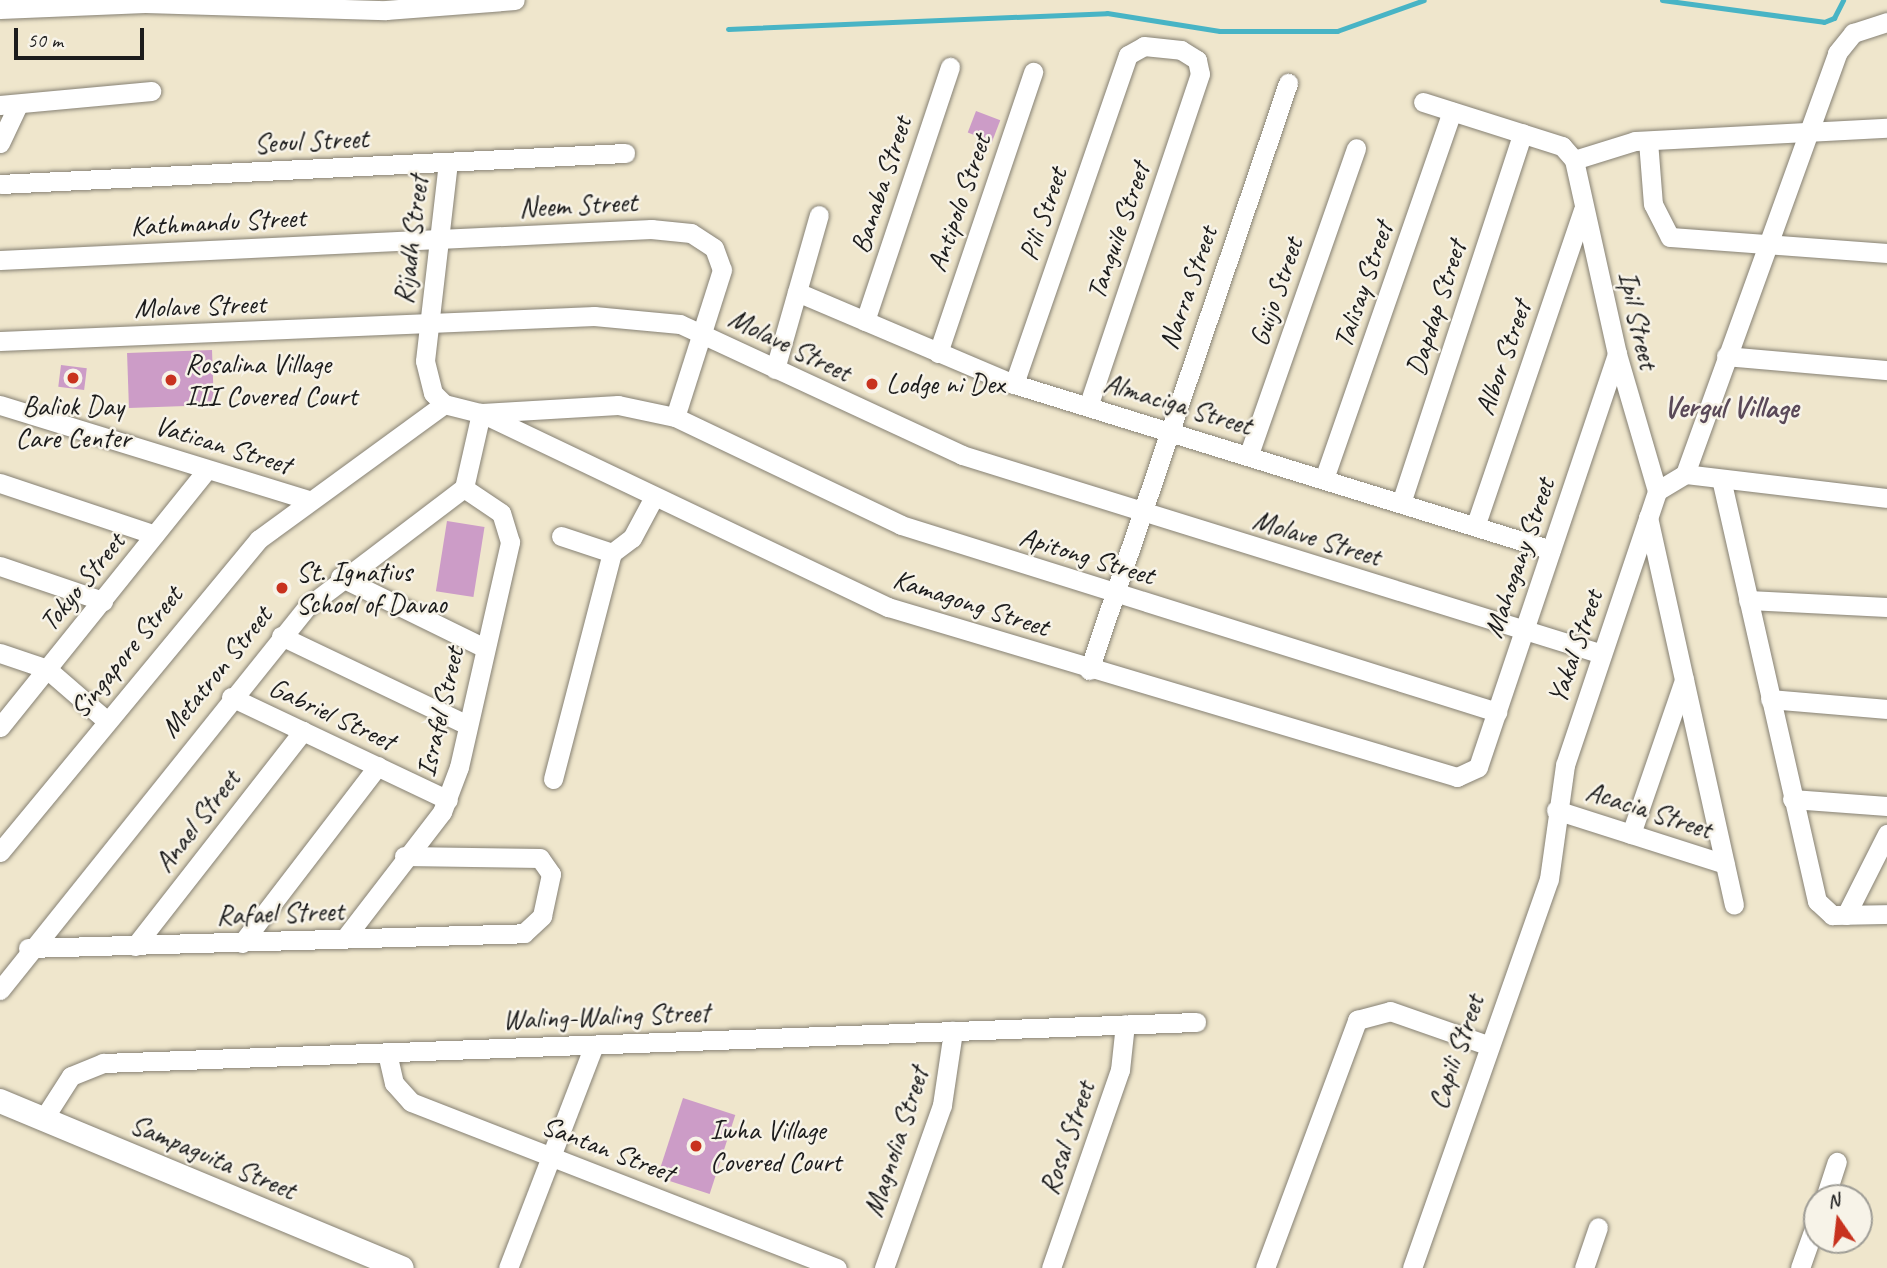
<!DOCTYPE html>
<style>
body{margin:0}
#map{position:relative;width:1887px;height:1268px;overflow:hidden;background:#efe6cc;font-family:Caveat,sans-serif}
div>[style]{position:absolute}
.stream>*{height:5px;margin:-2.5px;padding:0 2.5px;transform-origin:2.5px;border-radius:2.5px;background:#48b4c5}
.building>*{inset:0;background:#cc9cc7;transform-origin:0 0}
.roads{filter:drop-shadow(0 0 2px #868174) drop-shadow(0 0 2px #868174)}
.minor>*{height:19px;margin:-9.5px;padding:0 9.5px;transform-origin:9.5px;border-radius:9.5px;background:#fff}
.tertiary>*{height:24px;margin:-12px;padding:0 12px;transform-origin:12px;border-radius:12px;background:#fff}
.dots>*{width:19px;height:19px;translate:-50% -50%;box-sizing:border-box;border:4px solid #f7f3e8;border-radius:50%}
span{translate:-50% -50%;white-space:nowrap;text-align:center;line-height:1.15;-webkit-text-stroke:5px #f7f3e8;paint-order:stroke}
.street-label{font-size:28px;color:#1c1c1c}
.poi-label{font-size:28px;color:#1c1c1c}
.left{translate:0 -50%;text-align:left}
.neighbourhood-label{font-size:30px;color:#5a4958;font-weight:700}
.north{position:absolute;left:1803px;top:1184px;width:70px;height:70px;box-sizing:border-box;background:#f7f3e8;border:2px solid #9f9d96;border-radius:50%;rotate:346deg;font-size:19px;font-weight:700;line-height:28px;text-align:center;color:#1c1c1c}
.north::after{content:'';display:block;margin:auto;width:24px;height:32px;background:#c8321e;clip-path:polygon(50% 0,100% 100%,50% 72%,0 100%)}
.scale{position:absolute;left:14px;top:28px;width:130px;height:32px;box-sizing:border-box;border:4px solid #1c1c1c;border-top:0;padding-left:9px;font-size:21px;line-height:24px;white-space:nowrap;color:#1c1c1c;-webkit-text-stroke:5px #f7f3e8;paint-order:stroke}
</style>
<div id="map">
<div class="stream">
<i style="left:1662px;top:0;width:163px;rotate:7.7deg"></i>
<i style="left:1824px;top:22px;width:11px;rotate:-22deg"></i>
<i style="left:1834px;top:18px;width:20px;rotate:-63deg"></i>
<i style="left:728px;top:29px;width:379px;rotate:-2.4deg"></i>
<i style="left:1107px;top:13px;width:114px;rotate:9.1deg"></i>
<i style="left:1220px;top:31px;width:117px"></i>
<i style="left:1337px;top:31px;width:92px;rotate:-19.6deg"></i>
</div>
<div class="building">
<i style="left:976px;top:111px;width:26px;height:23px;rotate:21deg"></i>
<i style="left:212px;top:350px;width:55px;height:85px;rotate:88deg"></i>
<i style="left:61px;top:365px;width:26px;height:22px;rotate:7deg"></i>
<i style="left:447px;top:521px;width:38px;height:71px;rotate:9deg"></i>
<i style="left:683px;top:1098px;width:55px;height:83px;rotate:18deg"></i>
</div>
<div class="roads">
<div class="minor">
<i style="left:0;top:9px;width:145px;rotate:-2.4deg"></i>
<i style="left:145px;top:3px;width:241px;rotate:1.7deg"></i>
<i style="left:386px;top:10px;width:129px;rotate:-4.4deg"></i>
<i style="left:1423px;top:102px;width:146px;rotate:17.6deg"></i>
<i style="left:1562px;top:146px;width:18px;rotate:49deg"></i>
<i style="left:1574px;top:160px;width:199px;rotate:77.5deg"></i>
<i style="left:1617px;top:354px;width:143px;rotate:73.7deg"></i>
<i style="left:0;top:105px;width:152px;rotate:-5.3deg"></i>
<i style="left:1648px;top:141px;width:63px;rotate:85.5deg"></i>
<i style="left:1653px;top:204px;width:37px;rotate:63deg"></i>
<i style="left:1670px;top:237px;width:218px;rotate:4.2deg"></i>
<i style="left:0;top:143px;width:42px;rotate:-64.7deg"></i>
<i style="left:1574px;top:160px;width:64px;rotate:-17.3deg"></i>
<i style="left:1635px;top:141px;width:252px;rotate:-3deg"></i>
<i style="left:448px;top:162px;width:200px;rotate:96.6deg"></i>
<i style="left:425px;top:361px;width:33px;rotate:76deg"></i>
<i style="left:433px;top:393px;width:16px;rotate:45deg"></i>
<i style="left:444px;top:404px;width:38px;rotate:14deg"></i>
<i style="left:481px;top:413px;width:451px;rotate:25.5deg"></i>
<i style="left:888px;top:607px;width:594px;rotate:16.63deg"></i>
<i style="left:1457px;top:777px;width:23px;rotate:-25deg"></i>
<i style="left:1478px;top:767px;width:436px;rotate:-71.4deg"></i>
<i style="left:0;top:184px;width:626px;rotate:-2.84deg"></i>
<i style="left:0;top:260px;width:652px;rotate:-2.73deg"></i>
<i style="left:651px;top:229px;width:40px;rotate:5.7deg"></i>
<i style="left:691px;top:233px;width:27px;rotate:33deg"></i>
<i style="left:714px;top:248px;width:23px;rotate:70deg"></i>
<i style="left:722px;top:270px;width:154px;rotate:107.7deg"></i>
<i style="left:797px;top:292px;width:236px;rotate:23deg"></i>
<i style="left:1014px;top:384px;width:562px;rotate:17.18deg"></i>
<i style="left:865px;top:321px;width:268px;rotate:-71.5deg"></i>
<i style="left:0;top:341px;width:595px;rotate:-2.41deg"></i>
<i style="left:594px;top:316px;width:86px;rotate:5.3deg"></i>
<i style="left:680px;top:324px;width:311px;rotate:24.9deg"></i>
<i style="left:962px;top:455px;width:670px;rotate:17.27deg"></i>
<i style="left:938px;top:353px;width:297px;rotate:-71.3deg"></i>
<i style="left:1726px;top:356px;width:162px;rotate:5deg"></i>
<i style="left:775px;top:369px;width:160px;rotate:-74.1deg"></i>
<i style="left:1014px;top:384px;width:348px;rotate:-70.9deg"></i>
<i style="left:1128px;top:55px;width:18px;rotate:-29deg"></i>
<i style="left:1144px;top:46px;width:37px;rotate:6deg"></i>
<i style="left:1181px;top:50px;width:19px;rotate:32deg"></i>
<i style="left:1197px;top:60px;width:14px;rotate:78deg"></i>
<i style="left:1200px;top:74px;width:350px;rotate:108.6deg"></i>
<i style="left:0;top:405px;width:323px;rotate:17.1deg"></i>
<i style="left:482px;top:413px;width:136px;rotate:-3.4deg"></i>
<i style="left:618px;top:405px;width:58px;rotate:11.9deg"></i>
<i style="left:675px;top:417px;width:250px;rotate:25.5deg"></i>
<i style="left:901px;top:525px;width:625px;rotate:17.42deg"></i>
<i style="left:1249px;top:454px;width:324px;rotate:-70.7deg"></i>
<i style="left:1685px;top:474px;width:448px;rotate:-70.1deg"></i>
<i style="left:1837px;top:53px;width:26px;rotate:-51deg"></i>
<i style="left:1853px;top:33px;width:36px;rotate:-18deg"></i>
<i style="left:1325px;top:476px;width:386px;rotate:-70.8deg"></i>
<i style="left:0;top:483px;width:163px;rotate:18.5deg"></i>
<i style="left:1722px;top:483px;width:429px;rotate:77.2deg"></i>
<i style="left:1817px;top:901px;width:21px;rotate:43deg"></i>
<i style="left:1832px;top:915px;width:55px;rotate:-1deg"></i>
<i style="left:1402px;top:500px;width:386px;rotate:-71.8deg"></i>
<i style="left:1648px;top:517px;width:397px;rotate:77.5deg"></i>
<i style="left:1476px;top:524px;width:332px;rotate:-71.2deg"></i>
<i style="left:561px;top:536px;width:54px;rotate:18.4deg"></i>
<i style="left:0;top:566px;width:109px;rotate:18.8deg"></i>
<i style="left:340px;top:577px;width:159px;rotate:26.1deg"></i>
<i style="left:1748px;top:600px;width:139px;rotate:2.9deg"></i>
<i style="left:281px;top:636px;width:207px;rotate:25.5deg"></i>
<i style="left:0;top:653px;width:50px;rotate:18.8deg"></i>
<i style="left:47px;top:669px;width:79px;rotate:40.9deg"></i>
<i style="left:1089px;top:670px;width:620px;rotate:-71.27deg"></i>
<i style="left:231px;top:697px;width:240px;rotate:25.4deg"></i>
<i style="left:1770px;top:699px;width:117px;rotate:4.9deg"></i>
<i style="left:0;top:727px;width:329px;rotate:-51.2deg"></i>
<i style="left:553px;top:779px;width:234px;rotate:-75.4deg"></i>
<i style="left:612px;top:553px;width:25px;rotate:-37deg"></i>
<i style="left:632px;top:538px;width:47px;rotate:-61.8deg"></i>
<i style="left:1792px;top:799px;width:95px;rotate:4.2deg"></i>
<i style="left:1556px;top:810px;width:177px;rotate:17.7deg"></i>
<i style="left:1631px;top:834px;width:163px;rotate:-71deg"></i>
<i style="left:0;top:852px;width:406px;rotate:-50.4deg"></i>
<i style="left:259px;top:539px;width:229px;rotate:-36.1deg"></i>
<i style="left:1846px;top:915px;width:91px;rotate:-63.2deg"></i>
<i style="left:345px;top:938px;width:159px;rotate:-52.4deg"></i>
<i style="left:442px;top:812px;width:48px;rotate:-69.3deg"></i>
<i style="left:459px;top:767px;width:231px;rotate:-77.2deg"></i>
<i style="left:510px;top:542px;width:30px;rotate:-107deg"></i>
<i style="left:501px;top:513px;width:45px;rotate:-146deg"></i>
<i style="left:242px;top:943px;width:223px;rotate:-52.5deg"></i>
<i style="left:135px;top:946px;width:273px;rotate:-52deg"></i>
<i style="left:28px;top:948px;width:496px;rotate:-1.7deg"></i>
<i style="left:524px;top:933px;width:25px;rotate:-43deg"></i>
<i style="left:542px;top:916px;width:43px;rotate:-77.9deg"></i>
<i style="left:551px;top:874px;width:19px;rotate:-125deg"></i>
<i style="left:540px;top:858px;width:136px;rotate:-179.2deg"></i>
<i style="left:0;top:990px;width:491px;rotate:-51.3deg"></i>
<i style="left:307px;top:607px;width:197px;rotate:-37.2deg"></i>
<i style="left:464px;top:488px;width:77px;rotate:-77.2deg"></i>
<i style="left:387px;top:1053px;width:31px;rotate:77deg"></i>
<i style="left:394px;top:1083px;width:25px;rotate:48deg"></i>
<i style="left:411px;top:1102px;width:457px;rotate:21.3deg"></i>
<i style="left:44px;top:1118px;width:50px;rotate:-57.3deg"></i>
<i style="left:71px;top:1076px;width:35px;rotate:-22deg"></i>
<i style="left:103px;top:1063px;width:1094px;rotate:-2.15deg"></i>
<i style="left:1825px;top:1198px;width:38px;rotate:-72deg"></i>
<i style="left:508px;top:1268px;width:239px;rotate:-68.9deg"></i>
<i style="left:884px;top:1268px;width:173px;rotate:-70.4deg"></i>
<i style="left:942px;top:1105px;width:75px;rotate:-81.5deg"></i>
<i style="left:1051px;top:1268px;width:210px;rotate:-70.8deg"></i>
<i style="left:1120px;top:1070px;width:46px;rotate:-83.8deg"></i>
<i style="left:1265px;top:1268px;width:265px;rotate:-69.6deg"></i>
<i style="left:1357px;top:1020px;width:34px;rotate:-15deg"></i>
<i style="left:1390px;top:1011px;width:103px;rotate:19.3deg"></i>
<i style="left:1412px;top:1268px;width:412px;rotate:-70.6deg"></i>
<i style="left:1549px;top:879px;width:115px;rotate:-82deg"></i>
<i style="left:1565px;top:765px;width:289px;rotate:-71.4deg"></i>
<i style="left:1657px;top:491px;width:33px;rotate:-31deg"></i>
<i style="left:1685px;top:474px;width:203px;rotate:6.8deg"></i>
<i style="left:1584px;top:1268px;width:43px;rotate:-71.1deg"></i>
<i style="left:1800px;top:1268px;width:51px;rotate:-70.5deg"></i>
</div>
<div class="tertiary">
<i style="left:0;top:1101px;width:435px;rotate:22.6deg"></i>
</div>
</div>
<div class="dots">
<i style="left:73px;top:378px;background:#c8321e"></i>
<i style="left:171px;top:380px;background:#c8321e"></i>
<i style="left:872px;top:384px;background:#c8321e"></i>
<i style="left:282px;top:588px;background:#c8321e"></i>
<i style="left:696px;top:1146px;background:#c8321e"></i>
</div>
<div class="street-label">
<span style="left:311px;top:141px;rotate:-3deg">Seoul Street</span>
<span style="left:881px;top:185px;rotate:-72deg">Banaba Street</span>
<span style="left:959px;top:203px;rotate:-71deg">Antipolo Street</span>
<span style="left:578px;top:205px;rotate:-3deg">Neem Street</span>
<span style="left:1043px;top:214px;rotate:-71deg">Pili Street</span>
<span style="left:218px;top:222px;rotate:-3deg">Kathmandu Street</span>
<span style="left:1118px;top:231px;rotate:-71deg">Tanguile Street</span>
<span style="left:411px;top:240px;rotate:-83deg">Rijadh Street</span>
<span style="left:1363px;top:285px;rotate:-71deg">Talisay Street</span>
<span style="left:1188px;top:288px;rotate:-71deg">Narra Street</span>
<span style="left:1276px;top:292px;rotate:-71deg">Guijo Street</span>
<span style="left:200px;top:306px;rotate:-2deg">Molave Street</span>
<span style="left:1436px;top:308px;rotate:-72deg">Dapdap Street</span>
<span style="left:1638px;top:320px;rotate:77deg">Ipil Street</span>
<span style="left:790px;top:345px;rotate:26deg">Molave Street</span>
<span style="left:1503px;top:358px;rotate:-71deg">Albor Street</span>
<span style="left:1178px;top:404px;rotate:17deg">Almaciga Street</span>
<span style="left:223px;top:445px;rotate:17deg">Vatican Street</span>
<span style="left:1317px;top:538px;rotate:17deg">Molave Street</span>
<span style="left:1087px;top:556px;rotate:17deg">Apitong Street</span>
<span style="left:1519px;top:558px;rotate:-71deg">Mahogany Street</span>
<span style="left:82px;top:582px;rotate:-51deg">Tokyo Street</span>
<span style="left:971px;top:603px;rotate:18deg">Kamagong Street</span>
<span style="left:1575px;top:647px;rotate:-71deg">Yakal Street</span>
<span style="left:126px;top:652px;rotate:-51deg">Singapore Street</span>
<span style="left:216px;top:672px;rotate:-51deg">Metatron Street</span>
<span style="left:440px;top:712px;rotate:-77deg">Israfel Street</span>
<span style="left:332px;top:714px;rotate:25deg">Gabriel Street</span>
<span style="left:1649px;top:810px;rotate:18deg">Acacia Street</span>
<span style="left:197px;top:821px;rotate:-52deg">Anael Street</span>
<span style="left:280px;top:913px;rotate:-2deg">Rafael Street</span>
<span style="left:606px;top:1016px;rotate:-2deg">Waling-Waling Street</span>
<span style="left:1456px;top:1052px;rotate:-71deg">Capili Street</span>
<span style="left:1067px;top:1138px;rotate:-71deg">Rosal Street</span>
<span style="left:896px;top:1142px;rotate:-72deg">Magnolia Street</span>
<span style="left:608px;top:1149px;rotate:21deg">Santan Street</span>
<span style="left:213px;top:1157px;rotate:23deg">Sampaguita Street</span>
</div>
<div class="poi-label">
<span class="left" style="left:185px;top:380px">Rosalina Village<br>III Covered Court</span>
<span class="left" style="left:886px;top:384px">Lodge ni Dex</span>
<span style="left:73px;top:422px">Baliok Day<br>Care Center</span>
<span class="left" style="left:296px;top:588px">St. Ignatius<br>School of Davao</span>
<span class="left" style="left:710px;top:1146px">Iwha Village<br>Covered Court</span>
</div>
<div class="neighbourhood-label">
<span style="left:1731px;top:407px">Vergul Village</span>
</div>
<div class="north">N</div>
<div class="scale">50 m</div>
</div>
